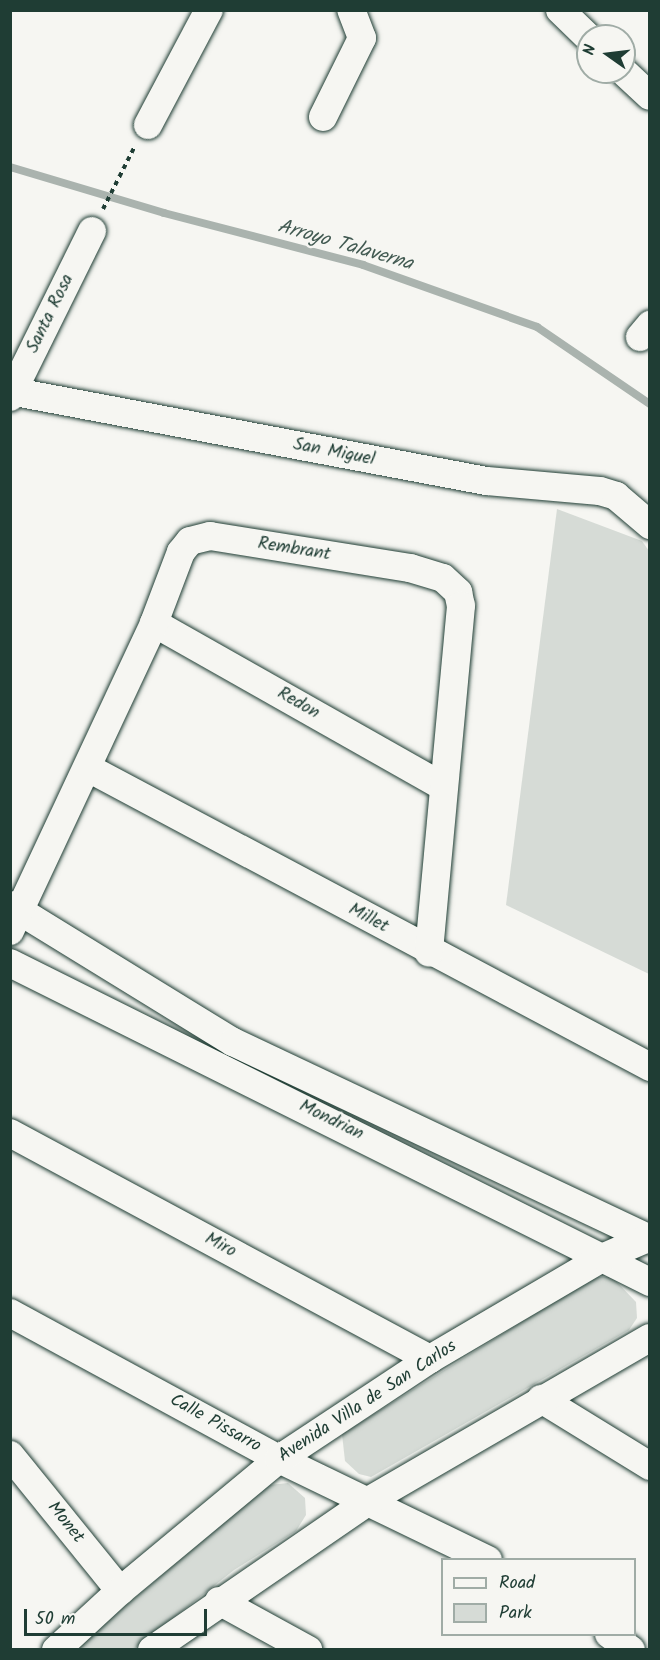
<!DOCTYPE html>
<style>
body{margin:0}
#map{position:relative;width:660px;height:1660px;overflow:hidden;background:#f6f6f2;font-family:Kalam,sans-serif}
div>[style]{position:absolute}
.green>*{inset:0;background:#d6dbd6}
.stream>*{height:8px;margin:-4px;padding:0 4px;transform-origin:4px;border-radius:4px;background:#aab3ae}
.path>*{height:4px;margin-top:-2px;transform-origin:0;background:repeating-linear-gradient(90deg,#1f3d34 0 4.5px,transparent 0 9px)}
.roads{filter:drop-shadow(0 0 2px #1f3d34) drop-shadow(0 0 2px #1f3d34)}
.minor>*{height:28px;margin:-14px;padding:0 14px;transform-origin:14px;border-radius:14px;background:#f6f6f2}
span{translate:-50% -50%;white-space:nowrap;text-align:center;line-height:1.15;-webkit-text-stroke:5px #f6f6f2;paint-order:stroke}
.street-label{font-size:18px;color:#1f3d34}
.water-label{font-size:20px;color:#425a52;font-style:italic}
.frame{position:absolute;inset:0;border:12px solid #1f3d34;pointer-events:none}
.legend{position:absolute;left:441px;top:1558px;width:195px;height:78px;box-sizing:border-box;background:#f6f6f2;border:2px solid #a0aca6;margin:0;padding:8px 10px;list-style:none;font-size:18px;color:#1f3d34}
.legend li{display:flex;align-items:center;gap:12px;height:30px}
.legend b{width:30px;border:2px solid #a0aca6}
.north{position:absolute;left:576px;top:24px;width:60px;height:60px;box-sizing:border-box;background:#f6f6f2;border:2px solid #a0aca6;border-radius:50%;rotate:284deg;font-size:16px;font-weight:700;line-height:24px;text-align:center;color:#1f3d34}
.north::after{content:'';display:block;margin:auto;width:21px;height:27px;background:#1f3d34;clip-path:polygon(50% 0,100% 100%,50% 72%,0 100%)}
.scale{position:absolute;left:24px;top:1609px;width:183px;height:27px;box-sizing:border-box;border:3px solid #1f3d34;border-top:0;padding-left:8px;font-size:18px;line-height:21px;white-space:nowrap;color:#1f3d34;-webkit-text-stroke:4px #f6f6f2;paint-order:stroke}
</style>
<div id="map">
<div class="green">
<i style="clip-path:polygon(557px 509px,642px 541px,649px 551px,649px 974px,506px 905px)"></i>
<i style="clip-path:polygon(594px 1277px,612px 1277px,636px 1302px,637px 1318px,629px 1330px,371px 1477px,359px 1474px,345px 1461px,342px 1434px)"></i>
<i style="clip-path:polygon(288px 1483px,305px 1498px,306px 1515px,296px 1531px,234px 1570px,134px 1649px,73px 1650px,269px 1485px)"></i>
</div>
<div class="stream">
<i style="left:10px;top:167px;width:161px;rotate:16.6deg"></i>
<i style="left:164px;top:213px;width:206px;rotate:14.6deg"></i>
<i style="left:363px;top:265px;width:185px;rotate:19.6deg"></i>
<i style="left:537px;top:327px;width:137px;rotate:34.3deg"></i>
</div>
<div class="path">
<i style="left:103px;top:209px;width:71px;rotate:-63.1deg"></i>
</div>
<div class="roads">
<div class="minor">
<i style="left:560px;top:10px;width:39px;rotate:44deg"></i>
<i style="left:624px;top:72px;width:35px;rotate:43deg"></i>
<i style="left:323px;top:117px;width:88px;rotate:-63.7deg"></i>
<i style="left:362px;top:38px;width:30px;rotate:-111deg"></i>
<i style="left:148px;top:125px;width:130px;rotate:-62.1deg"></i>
<i style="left:640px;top:337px;width:16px;rotate:-50deg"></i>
<i style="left:10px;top:391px;width:485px;rotate:10.7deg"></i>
<i style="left:487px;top:481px;width:113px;rotate:5.1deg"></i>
<i style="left:600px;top:491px;width:17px;rotate:17deg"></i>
<i style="left:616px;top:496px;width:45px;rotate:40.5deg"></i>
<i style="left:10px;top:397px;width:185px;rotate:-63.7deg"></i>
<i style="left:154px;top:623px;width:331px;rotate:29.5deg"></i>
<i style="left:88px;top:768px;width:637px;rotate:28.01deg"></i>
<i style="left:10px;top:905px;width:262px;rotate:31.6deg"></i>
<i style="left:233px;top:1042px;width:461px;rotate:25.3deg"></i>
<i style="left:10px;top:931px;width:340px;rotate:-64.9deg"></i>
<i style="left:154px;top:623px;width:76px;rotate:-69.2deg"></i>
<i style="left:181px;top:552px;width:14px;rotate:-51deg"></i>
<i style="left:190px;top:541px;width:21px;rotate:-14deg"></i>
<i style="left:210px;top:536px;width:203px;rotate:9.1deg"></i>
<i style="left:410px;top:568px;width:34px;rotate:17deg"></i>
<i style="left:443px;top:578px;width:21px;rotate:43deg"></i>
<i style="left:458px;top:592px;width:14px;rotate:78deg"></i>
<i style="left:461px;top:606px;width:348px;rotate:95.3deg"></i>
<i style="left:10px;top:963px;width:715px;rotate:26.49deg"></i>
<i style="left:10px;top:1133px;width:477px;rotate:28.3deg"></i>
<i style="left:10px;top:1313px;width:306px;rotate:28.5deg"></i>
<i style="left:279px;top:1459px;width:232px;rotate:25.8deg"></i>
<i style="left:541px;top:1399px;width:128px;rotate:31.6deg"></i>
<i style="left:10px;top:1455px;width:175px;rotate:51deg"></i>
<i style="left:219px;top:1601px;width:102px;rotate:28.8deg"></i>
<i style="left:609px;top:1634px;width:27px;rotate:36deg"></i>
<i style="left:56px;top:1650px;width:87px;rotate:-42.7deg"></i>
<i style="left:120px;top:1591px;width:207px;rotate:-39.7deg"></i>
<i style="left:279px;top:1459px;width:181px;rotate:-33.5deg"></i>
<i style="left:430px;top:1359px;width:202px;rotate:-30.4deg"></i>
<i style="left:604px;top:1257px;width:50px;rotate:-23.5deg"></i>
<i style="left:152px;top:1650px;width:265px;rotate:-34.5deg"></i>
<i style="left:370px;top:1500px;width:323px;rotate:-30.1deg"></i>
</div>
</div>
<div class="street-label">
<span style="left:51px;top:314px;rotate:-64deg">Santa Rosa</span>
<span style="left:334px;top:453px;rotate:11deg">San Miguel</span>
<span style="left:294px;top:550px;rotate:9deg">Rembrant</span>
<span style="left:298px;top:704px;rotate:30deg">Redon</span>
<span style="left:368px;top:919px;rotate:28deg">Millet</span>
<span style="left:331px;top:1121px;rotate:26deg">Mondrian</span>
<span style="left:220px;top:1246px;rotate:28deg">Miro</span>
<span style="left:368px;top:1402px;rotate:-33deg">Avenida Villa de San Carlos</span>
<span style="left:215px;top:1424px;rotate:29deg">Calle Pissarro</span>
<span style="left:65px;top:1523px;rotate:51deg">Monet</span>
</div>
<div class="water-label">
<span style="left:345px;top:246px;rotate:16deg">Arroyo Talaverna</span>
</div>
<div class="frame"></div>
<ul class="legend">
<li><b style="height:8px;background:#f6f6f2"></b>Road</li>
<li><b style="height:16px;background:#d6dbd6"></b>Park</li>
</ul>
<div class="north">N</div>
<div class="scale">50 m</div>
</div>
